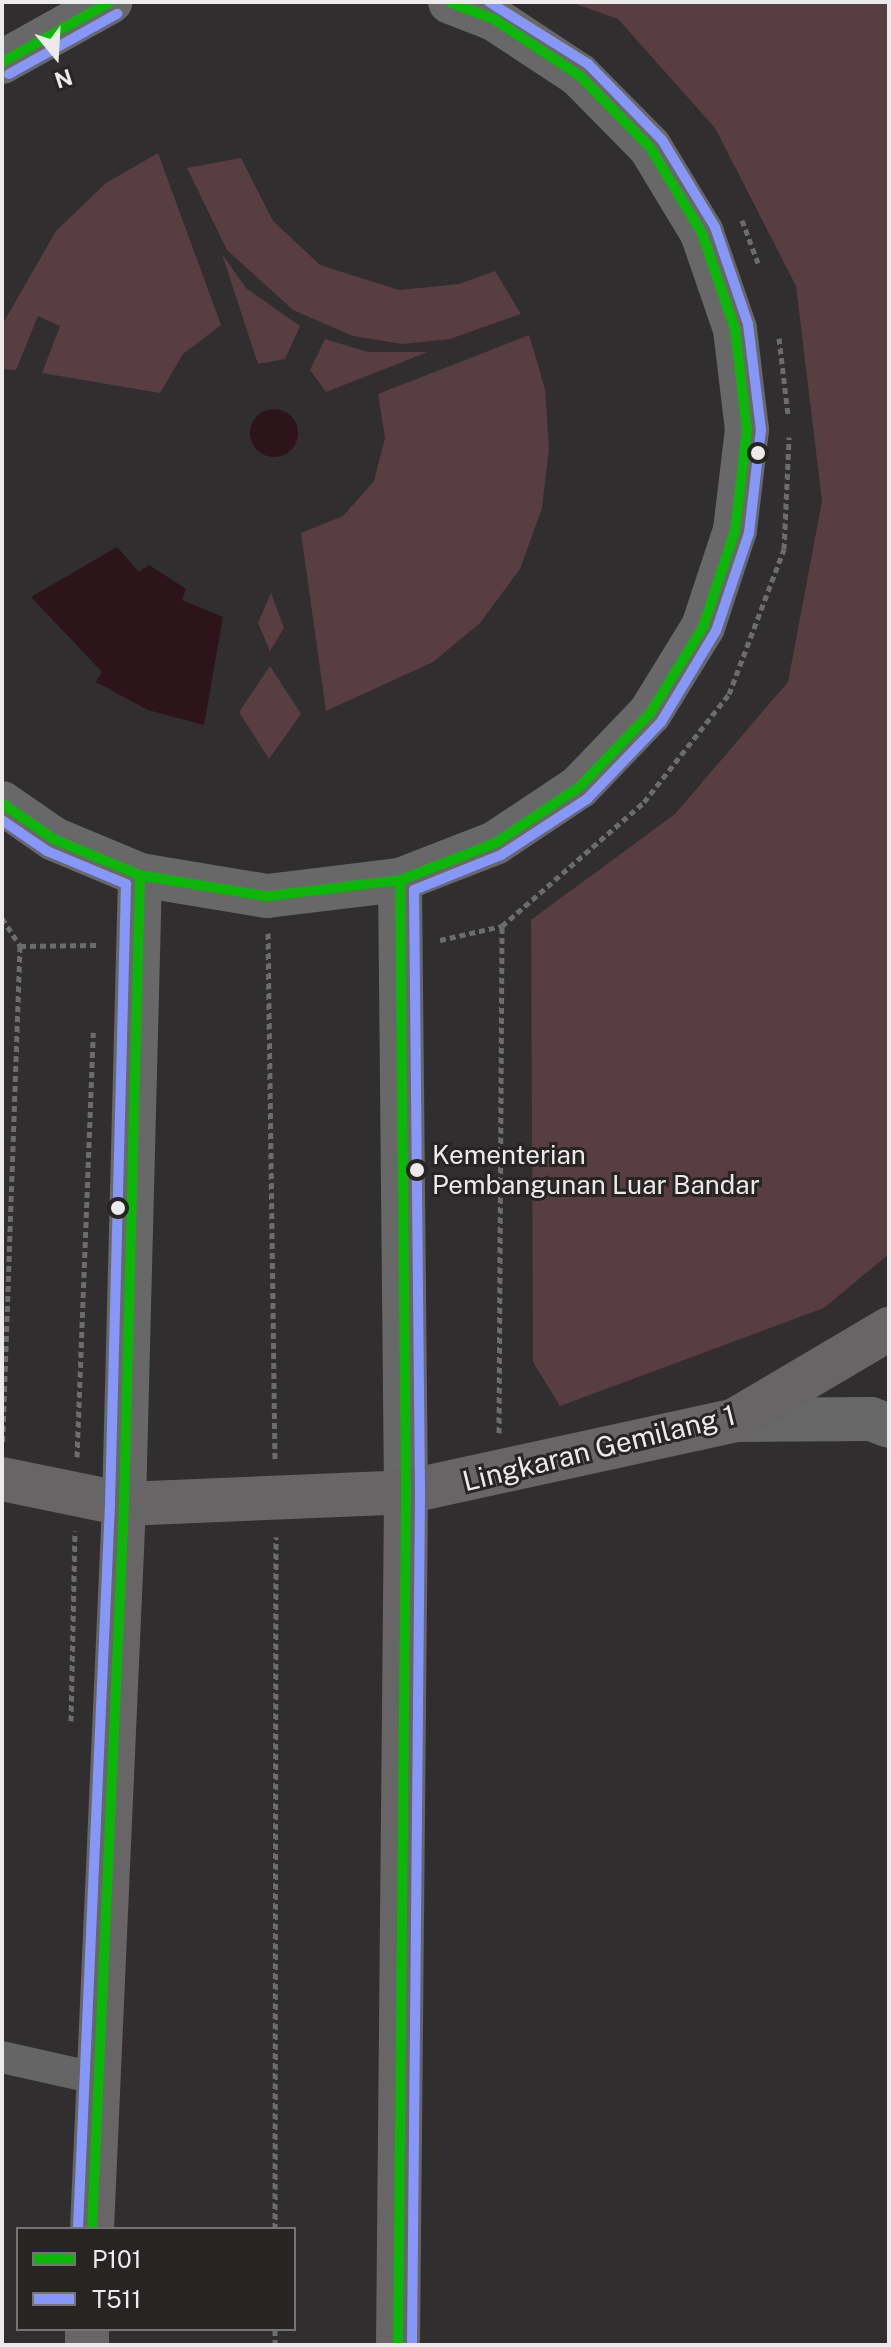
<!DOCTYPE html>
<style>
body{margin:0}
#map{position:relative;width:891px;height:2347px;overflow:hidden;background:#302e2f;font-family:"Public Sans",sans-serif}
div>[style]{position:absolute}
.green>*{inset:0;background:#583d42}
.water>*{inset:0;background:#2c141a}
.round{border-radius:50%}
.path>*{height:5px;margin-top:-2.5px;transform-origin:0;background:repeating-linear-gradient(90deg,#6d6c6c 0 6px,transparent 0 10px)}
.street>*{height:32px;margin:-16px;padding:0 16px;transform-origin:16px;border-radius:16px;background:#666566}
.secondary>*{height:44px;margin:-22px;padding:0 22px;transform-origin:22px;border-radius:22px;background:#686868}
.primary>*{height:44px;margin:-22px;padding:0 22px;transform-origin:22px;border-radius:22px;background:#676566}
.bus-1>*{height:10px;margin:-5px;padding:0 5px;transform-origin:5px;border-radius:5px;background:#0cb70a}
.bus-2>*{height:10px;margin:-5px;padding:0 5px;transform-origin:5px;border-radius:5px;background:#8697f9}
.dots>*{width:22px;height:22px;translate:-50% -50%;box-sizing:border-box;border:4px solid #272424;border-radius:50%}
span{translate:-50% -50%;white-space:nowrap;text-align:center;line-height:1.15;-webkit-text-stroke:6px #272424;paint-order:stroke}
.bus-label{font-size:26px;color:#edeaeb}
.left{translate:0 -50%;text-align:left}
.street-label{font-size:28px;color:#edeaeb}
.frame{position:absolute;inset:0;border:4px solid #edeaeb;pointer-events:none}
.legend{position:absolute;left:16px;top:2227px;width:280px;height:104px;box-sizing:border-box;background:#272424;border:2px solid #767374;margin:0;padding:10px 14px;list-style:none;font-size:24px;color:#edeaeb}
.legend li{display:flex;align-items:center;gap:16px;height:40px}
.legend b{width:40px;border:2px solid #767374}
.north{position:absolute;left:16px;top:16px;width:80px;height:80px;-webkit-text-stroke:6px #272424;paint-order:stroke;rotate:162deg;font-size:22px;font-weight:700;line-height:32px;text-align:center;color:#edeaeb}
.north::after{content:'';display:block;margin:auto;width:28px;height:36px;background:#edeaeb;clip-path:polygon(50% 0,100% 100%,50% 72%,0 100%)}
</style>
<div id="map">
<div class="green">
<i style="clip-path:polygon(570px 2px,889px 2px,889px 1254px,824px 1308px,560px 1406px,533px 1362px,531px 920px,675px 814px,788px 682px,822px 501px,796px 286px,715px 128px,618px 19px)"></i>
<i style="clip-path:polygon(158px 153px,221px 325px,183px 354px,160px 393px,42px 373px,60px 326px,38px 316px,16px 370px,2px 369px,2px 325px,56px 231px,106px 183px)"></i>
<i style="clip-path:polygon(241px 158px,273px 221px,320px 265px,399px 290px,459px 284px,495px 271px,521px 314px,450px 339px,402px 344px,353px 336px,293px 310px,227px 250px,187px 168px)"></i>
<i style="clip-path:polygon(222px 254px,246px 288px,300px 326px,285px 359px,258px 364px)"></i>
<i style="clip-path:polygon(529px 335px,545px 389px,549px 448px,542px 508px,520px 569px,480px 623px,433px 662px,326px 711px,301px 533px,343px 516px,374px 481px,385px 438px,378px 394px)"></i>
<i style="clip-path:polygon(325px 339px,368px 352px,428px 352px,326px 392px,310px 370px)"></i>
<i style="clip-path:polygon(271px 593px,284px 628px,270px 651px,258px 623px)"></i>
<i style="clip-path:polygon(270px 666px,301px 714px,269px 759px,239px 712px)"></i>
</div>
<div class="water">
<i class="round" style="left:250px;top:409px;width:48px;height:48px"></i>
<i style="clip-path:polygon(117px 547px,139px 572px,149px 565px,186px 589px,182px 600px,223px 617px,204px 725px,148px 710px,96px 682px,102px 672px,31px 597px)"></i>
</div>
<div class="path">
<i style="left:742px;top:220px;width:46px;rotate:69.6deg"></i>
<i style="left:779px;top:338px;width:78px;rotate:83.3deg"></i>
<i style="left:2px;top:918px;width:33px;rotate:57deg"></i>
<i style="left:20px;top:946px;width:496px;rotate:92deg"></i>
<i style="left:268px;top:933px;width:526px;rotate:89.24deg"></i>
<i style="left:440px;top:940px;width:64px;rotate:-12.7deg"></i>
<i style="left:20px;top:946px;width:76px;rotate:-0.8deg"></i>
<i style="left:499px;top:1433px;width:507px;rotate:-89.66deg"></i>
<i style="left:502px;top:926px;width:189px;rotate:-41.1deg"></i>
<i style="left:644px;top:802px;width:137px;rotate:-51.8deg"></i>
<i style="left:729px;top:694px;width:155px;rotate:-69.2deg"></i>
<i style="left:784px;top:549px;width:112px;rotate:-87.4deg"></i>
<i style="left:77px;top:1457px;width:425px;rotate:-87.8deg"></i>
<i style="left:71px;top:1721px;width:190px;rotate:-88.8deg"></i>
<i style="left:275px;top:2229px;width:692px;rotate:-89.92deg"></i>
<i style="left:275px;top:2345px;width:16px;rotate:-90deg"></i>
</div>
<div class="street">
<i style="left:2px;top:2057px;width:100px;rotate:12.7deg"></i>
</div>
<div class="secondary">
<i style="left:2px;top:62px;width:124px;rotate:-29.1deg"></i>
<i style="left:2px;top:803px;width:63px;rotate:34.7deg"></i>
<i style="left:54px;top:839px;width:93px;rotate:22.7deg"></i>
<i style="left:140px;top:875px;width:129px;rotate:9.4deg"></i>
<i style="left:267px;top:896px;width:134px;rotate:-6.9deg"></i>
<i style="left:400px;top:880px;width:102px;rotate:-21.3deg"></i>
<i style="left:495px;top:843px;width:101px;rotate:-33.7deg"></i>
<i style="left:579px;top:787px;width:103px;rotate:-46.2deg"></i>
<i style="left:650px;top:713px;width:101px;rotate:-58.4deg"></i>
<i style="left:703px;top:627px;width:102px;rotate:-71.7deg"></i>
<i style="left:735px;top:530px;width:101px;rotate:-83.2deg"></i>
<i style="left:747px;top:430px;width:102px;rotate:-96.8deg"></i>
<i style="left:735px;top:329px;width:102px;rotate:-109deg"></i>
<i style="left:702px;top:233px;width:100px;rotate:-121.2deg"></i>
<i style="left:650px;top:147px;width:101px;rotate:-134.6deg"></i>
<i style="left:579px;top:75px;width:102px;rotate:-146.6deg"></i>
<i style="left:494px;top:19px;width:47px;rotate:-158.9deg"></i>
<i style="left:400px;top:880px;width:612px;rotate:89.44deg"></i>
<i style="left:735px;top:1420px;width:136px;rotate:-0.4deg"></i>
<i style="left:871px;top:1419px;width:19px;rotate:21deg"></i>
<i style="left:124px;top:1504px;width:629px;rotate:-88.54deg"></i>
</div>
<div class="primary">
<i style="left:2px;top:1479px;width:125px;rotate:11.6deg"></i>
<i style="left:124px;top:1504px;width:282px;rotate:-2.4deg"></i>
<i style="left:406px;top:1492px;width:337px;rotate:-12.3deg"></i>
<i style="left:735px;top:1420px;width:179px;rotate:-30.6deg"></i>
<i style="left:92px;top:2229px;width:726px;rotate:-87.47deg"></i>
<i style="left:87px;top:2345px;width:16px;rotate:-90deg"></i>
<i style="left:398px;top:2345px;width:853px;rotate:-89.46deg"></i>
</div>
<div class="bus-1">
<i style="left:2px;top:62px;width:124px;rotate:-29.1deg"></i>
<i style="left:2px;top:803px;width:63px;rotate:34.7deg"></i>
<i style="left:54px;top:839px;width:93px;rotate:22.7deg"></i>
<i style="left:140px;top:875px;width:129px;rotate:9.4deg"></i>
<i style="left:267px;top:896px;width:134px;rotate:-6.9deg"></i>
<i style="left:400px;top:880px;width:102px;rotate:-21.3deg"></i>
<i style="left:495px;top:843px;width:101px;rotate:-33.7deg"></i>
<i style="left:579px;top:787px;width:103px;rotate:-46.2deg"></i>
<i style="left:650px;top:713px;width:101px;rotate:-58.4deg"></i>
<i style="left:703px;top:627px;width:102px;rotate:-71.7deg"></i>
<i style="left:735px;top:530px;width:101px;rotate:-83.2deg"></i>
<i style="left:747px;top:430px;width:102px;rotate:-96.8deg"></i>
<i style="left:735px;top:329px;width:102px;rotate:-109deg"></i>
<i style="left:702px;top:233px;width:100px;rotate:-121.2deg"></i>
<i style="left:650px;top:147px;width:101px;rotate:-134.6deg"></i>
<i style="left:579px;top:75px;width:102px;rotate:-146.6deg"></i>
<i style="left:494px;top:19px;width:47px;rotate:-158.9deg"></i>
<i style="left:92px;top:2229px;width:726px;rotate:-87.47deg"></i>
<i style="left:124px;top:1504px;width:629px;rotate:-88.54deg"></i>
<i style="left:398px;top:2345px;width:853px;rotate:-89.46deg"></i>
<i style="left:406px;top:1492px;width:612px;rotate:-90.56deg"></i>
</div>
<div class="bus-2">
<i style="left:9px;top:74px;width:124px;rotate:-29.1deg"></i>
<i style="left:2px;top:820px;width:55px;rotate:34.6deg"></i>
<i style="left:47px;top:851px;width:86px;rotate:22.7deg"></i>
<i style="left:126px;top:884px;width:620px;rotate:91.48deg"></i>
<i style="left:110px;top:1504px;width:725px;rotate:92.53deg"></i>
<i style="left:412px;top:2345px;width:853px;rotate:-89.46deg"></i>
<i style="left:420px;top:1492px;width:602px;rotate:-90.57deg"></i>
<i style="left:414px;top:890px;width:94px;rotate:-21.9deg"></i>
<i style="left:501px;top:855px;width:103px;rotate:-33.1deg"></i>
<i style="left:587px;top:799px;width:107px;rotate:-46.1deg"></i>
<i style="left:661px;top:722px;width:106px;rotate:-58.9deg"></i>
<i style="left:716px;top:631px;width:103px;rotate:-71.4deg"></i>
<i style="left:749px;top:533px;width:104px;rotate:-83.4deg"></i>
<i style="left:761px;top:430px;width:107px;rotate:-97deg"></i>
<i style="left:748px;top:324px;width:102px;rotate:-108.8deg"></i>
<i style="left:715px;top:227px;width:102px;rotate:-121.3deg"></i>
<i style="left:662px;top:140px;width:106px;rotate:-134.2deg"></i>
<i style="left:588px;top:64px;width:117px;rotate:-147.9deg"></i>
</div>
<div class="dots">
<i style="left:758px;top:453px;background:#edeaeb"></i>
<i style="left:417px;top:1170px;background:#edeaeb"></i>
<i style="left:118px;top:1208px;background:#edeaeb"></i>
</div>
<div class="bus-label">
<span class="left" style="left:432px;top:1170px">Kementerian<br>Pembangunan Luar Bandar</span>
</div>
<div class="street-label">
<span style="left:599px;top:1448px;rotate:-14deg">Lingkaran Gemilang 1</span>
</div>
<div class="frame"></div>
<ul class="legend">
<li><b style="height:10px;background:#0cb70a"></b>P101</li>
<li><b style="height:10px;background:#8697f9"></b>T511</li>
</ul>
<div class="north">N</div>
</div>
